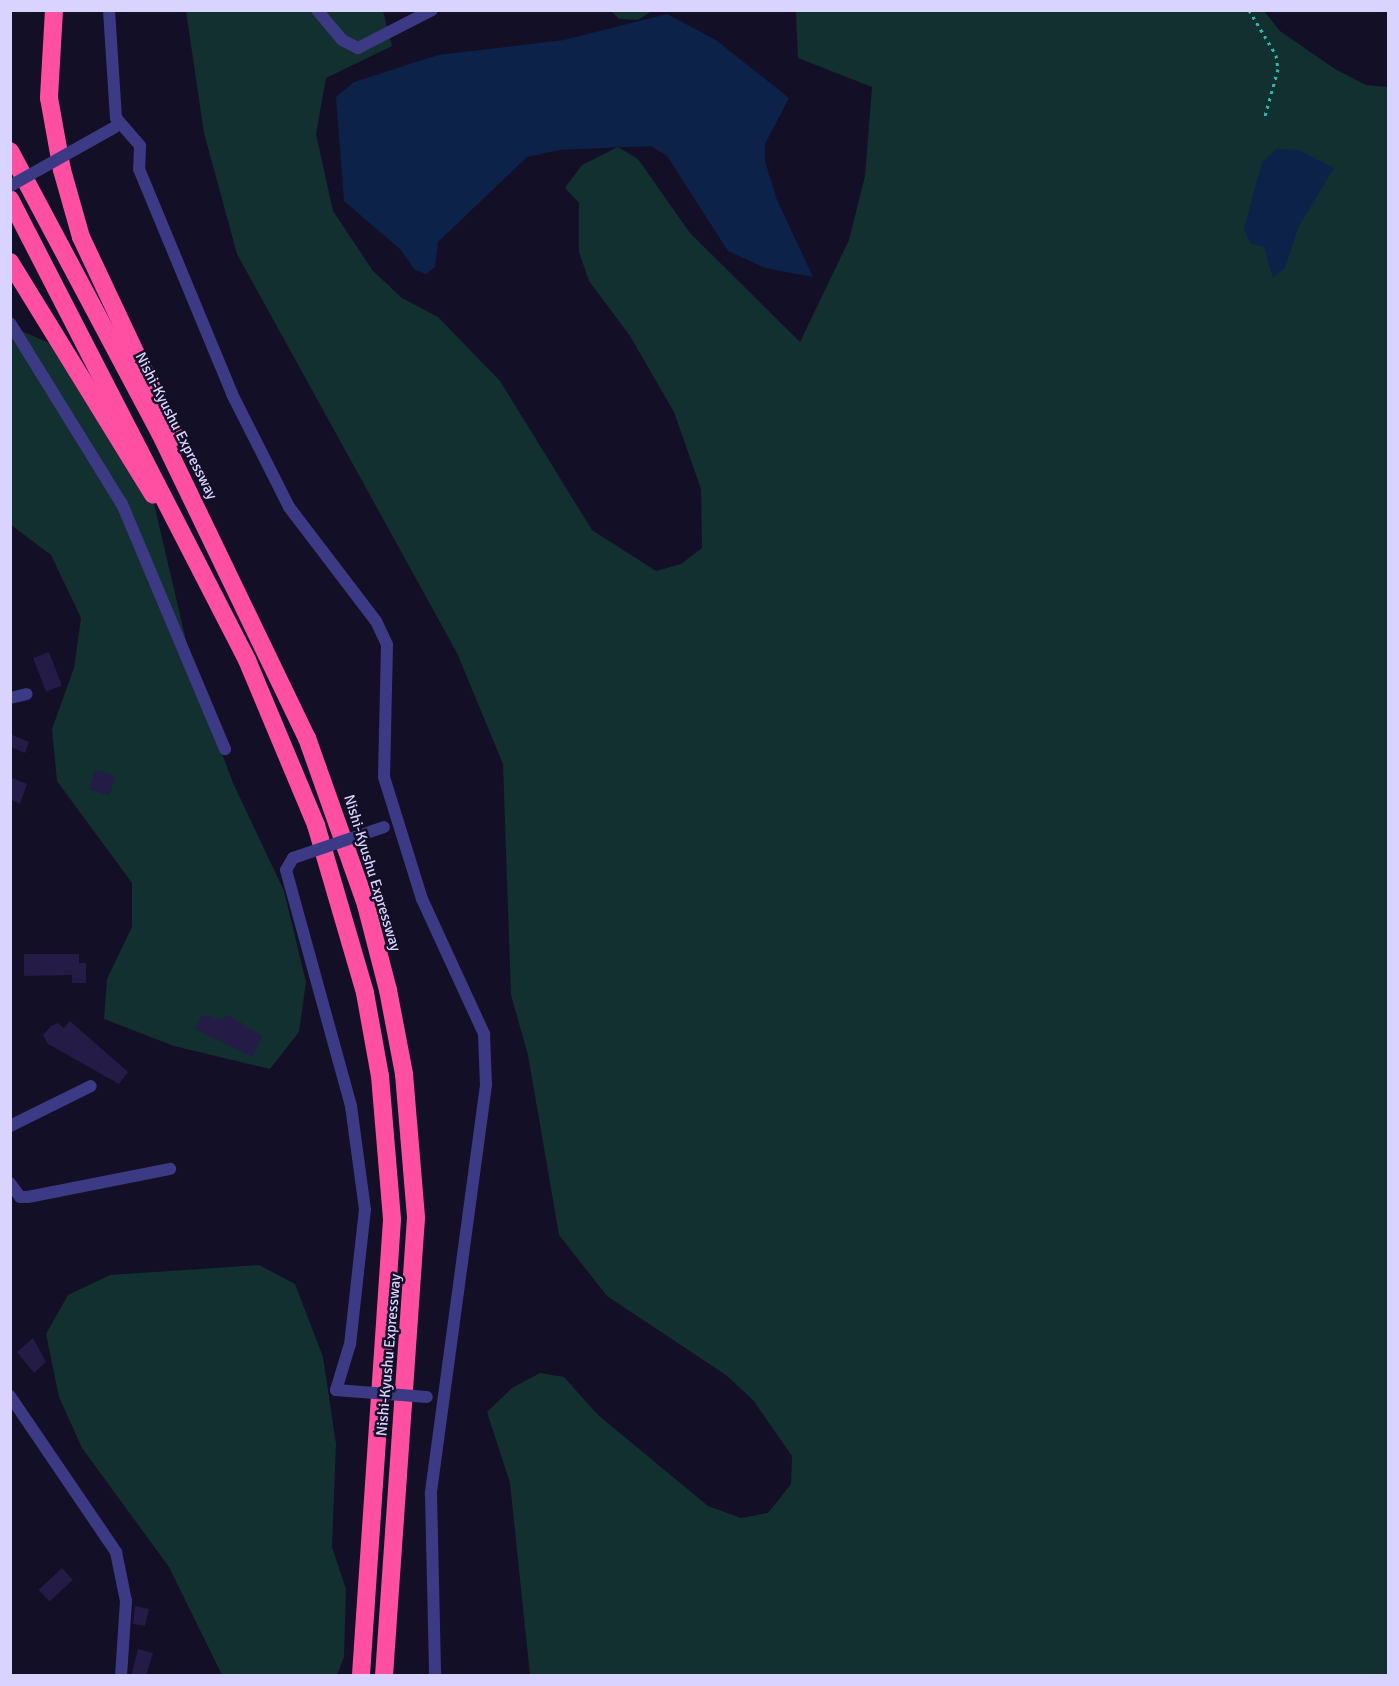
<!DOCTYPE html>
<style>
body{margin:0}
#map{position:relative;width:1399px;height:1686px;overflow:hidden;background:#130f26;font-family:Signika,sans-serif}
div>[style]{position:absolute}
.green>*{inset:0;background:#12302f}
.water>*{inset:0;background:#0c2248}
.building>*{inset:0;background:#241b47;transform-origin:0 0}
.path>*{height:3px;margin-top:-1.5px;transform-origin:0;background:repeating-linear-gradient(90deg,#2fb8b0 0 3px,transparent 0 7.5px)}
.street>*{height:12px;margin:-6px;padding:0 6px;transform-origin:6px;border-radius:6px;background:#3d3a85}
.highway>*{height:18px;margin:-9px;padding:0 9px;transform-origin:9px;border-radius:9px;background:#ff4fa3}
.street-bridge>*{height:12px;margin:-6px;padding:0 6px;transform-origin:6px;border-radius:6px;background:#3d3a85}
span{translate:-50% -50%;white-space:nowrap;text-align:center;line-height:1.15;-webkit-text-stroke:5px #130f26;paint-order:stroke}
.street-label{font-size:15px;color:#d9d4ff}
.frame{position:absolute;inset:0;border:12px solid #d9d4ff;pointer-events:none}
</style>
<div id="map">
<div class="green">
<i style="clip-path:polygon(186px 11px,383px 11px,392px 46px,326px 78px,316px 134px,333px 211px,373px 271px,402px 298px,438px 317px,500px 381px,592px 530px,656px 571px,681px 564px,702px 548px,701px 489px,674px 412px,630px 336px,589px 281px,579px 252px,579px 203px,565px 188px,582px 165px,618px 147px,638px 159px,690px 233px,800px 342px,849px 240px,865px 176px,872px 87px,798px 58px,796px 11px,1264px 11px,1280px 31px,1335px 69px,1366px 85px,1388px 87px,1388px 1675px,530px 1675px,510px 1483px,487px 1412px,512px 1388px,540px 1373px,564px 1377px,598px 1415px,708px 1506px,741px 1518px,768px 1513px,791px 1484px,792px 1456px,753px 1400px,726px 1375px,607px 1296px,559px 1235px,528px 1055px,511px 995px,503px 764px,457px 653px,237px 254px,204px 133px)"></i>
<i style="clip-path:polygon(611px 11px,652px 11px,638px 20px,619px 19px)"></i>
<i style="clip-path:polygon(11px 326px,51px 344px,116px 390px,147px 474px,196px 683px,233px 783px,284px 891px,306px 982px,299px 1032px,270px 1069px,174px 1046px,104px 1019px,107px 979px,132px 927px,132px 883px,57px 781px,52px 729px,74px 668px,81px 618px,51px 555px,11px 525px)"></i>
<i style="clip-path:polygon(259px 1265px,295px 1284px,323px 1357px,336px 1444px,332px 1547px,346px 1589px,344px 1657px,337px 1675px,222px 1675px,169px 1567px,82px 1448px,59px 1397px,46px 1334px,68px 1295px,110px 1275px)"></i>
</div>
<div class="water">
<i style="clip-path:polygon(667px 14px,716px 40px,789px 98px,765px 144px,765px 161px,777px 200px,813px 277px,765px 268px,728px 251px,667px 156px,651px 146px,559px 150px,527px 157px,438px 242px,435px 267px,426px 274px,415px 270px,401px 250px,344px 201px,336px 97px,354px 82px,438px 55px,564px 40px)"></i>
<i style="clip-path:polygon(1277px 149px,1299px 150px,1334px 168px,1298px 228px,1285px 268px,1273px 278px,1264px 247px,1250px 243px,1244px 229px,1262px 162px)"></i>
</div>
<div class="building">
<i style="left:49px;top:652px;width:36px;height:17px;rotate:69deg"></i>
<i style="clip-path:polygon(10px 734px,29px 742px,25px 753px,10px 747px)"></i>
<i style="left:95px;top:770px;width:21px;height:20px;rotate:17deg"></i>
<i style="clip-path:polygon(10px 777px,27px 784px,20px 804px,10px 799px)"></i>
<i style="clip-path:polygon(24px 954px,79px 954px,79px 963px,86px 963px,86px 983px,72px 983px,72px 975px,24px 976px)"></i>
<i style="clip-path:polygon(209px 1015px,219px 1020px,229px 1015px,262px 1036px,253px 1057px,195px 1029px,201px 1017px)"></i>
<i style="clip-path:polygon(70px 1021px,128px 1072px,119px 1084px,48px 1044px,43px 1035px,51px 1026px,58px 1023px,64px 1028px)"></i>
<i style="clip-path:polygon(33px 1338px,46px 1362px,34px 1373px,17px 1352px)"></i>
<i style="left:62px;top:1568px;width:16px;height:32px;rotate:47deg"></i>
<i style="clip-path:polygon(135px 1606px,149px 1609px,145px 1626px,133px 1624px)"></i>
<i style="clip-path:polygon(138px 1649px,153px 1653px,146px 1676px,131px 1676px)"></i>
</div>
<div class="path">
<i style="left:1249px;top:10px;width:52px;rotate:59deg"></i>
<i style="left:1276px;top:55px;width:14px;rotate:82deg"></i>
<i style="left:1278px;top:69px;width:49px;rotate:105.5deg"></i>
</div>
<div class="street">
<i style="left:109px;top:10px;width:108px;rotate:86.3deg"></i>
<i style="left:116px;top:118px;width:37px;rotate:49deg"></i>
<i style="left:140px;top:146px;width:23px;rotate:92deg"></i>
<i style="left:139px;top:169px;width:243px;rotate:67.5deg"></i>
<i style="left:232px;top:394px;width:127px;rotate:63.2deg"></i>
<i style="left:289px;top:507px;width:143px;rotate:52.7deg"></i>
<i style="left:376px;top:621px;width:26px;rotate:65deg"></i>
<i style="left:387px;top:645px;width:132px;rotate:91.3deg"></i>
<i style="left:384px;top:777px;width:128px;rotate:72.7deg"></i>
<i style="left:422px;top:899px;width:149px;rotate:65.3deg"></i>
<i style="left:484px;top:1034px;width:51px;rotate:87.8deg"></i>
<i style="left:486px;top:1085px;width:413px;rotate:97.7deg"></i>
<i style="left:431px;top:1494px;width:182px;rotate:88.7deg"></i>
<i style="left:317px;top:10px;width:39px;rotate:50deg"></i>
<i style="left:342px;top:40px;width:18px;rotate:27deg"></i>
<i style="left:358px;top:48px;width:83px;rotate:-27.2deg"></i>
<i style="left:10px;top:323px;width:213px;rotate:58.3deg"></i>
<i style="left:122px;top:504px;width:266px;rotate:67.2deg"></i>
<i style="left:10px;top:698px;width:17px;rotate:-13deg"></i>
<i style="left:293px;top:858px;width:14px;rotate:120deg"></i>
<i style="left:286px;top:870px;width:245px;rotate:74.6deg"></i>
<i style="left:351px;top:1106px;width:104px;rotate:82.3deg"></i>
<i style="left:365px;top:1209px;width:136px;rotate:96.3deg"></i>
<i style="left:350px;top:1344px;width:48px;rotate:106.9deg"></i>
<i style="left:10px;top:1126px;width:90px;rotate:-26.3deg"></i>
<i style="left:10px;top:1183px;width:17px;rotate:54deg"></i>
<i style="left:20px;top:1197px;width:8px"></i>
<i style="left:28px;top:1197px;width:145px;rotate:-11.2deg"></i>
<i style="left:10px;top:1396px;width:189px;rotate:55.8deg"></i>
<i style="left:116px;top:1552px;width:50px;rotate:78.5deg"></i>
<i style="left:126px;top:1601px;width:75px;rotate:93.8deg"></i>
</div>
<div class="highway">
<i style="left:54px;top:10px;width:88px;rotate:93.3deg"></i>
<i style="left:49px;top:98px;width:73px;rotate:79.8deg"></i>
<i style="left:62px;top:170px;width:70px;rotate:74.2deg"></i>
<i style="left:81px;top:237px;width:221px;rotate:64.8deg"></i>
<i style="left:10px;top:151px;width:319px;rotate:62deg"></i>
<i style="left:160px;top:433px;width:339px;rotate:64.3deg"></i>
<i style="left:307px;top:738px;width:177px;rotate:70.5deg"></i>
<i style="left:366px;top:905px;width:88px;rotate:75.5deg"></i>
<i style="left:388px;top:990px;width:86px;rotate:79.2deg"></i>
<i style="left:404px;top:1074px;width:144px;rotate:85.2deg"></i>
<i style="left:416px;top:1218px;width:459px;rotate:94deg"></i>
<i style="left:10px;top:199px;width:518px;rotate:62.79deg"></i>
<i style="left:247px;top:660px;width:179px;rotate:67.3deg"></i>
<i style="left:316px;top:825px;width:175px;rotate:73.7deg"></i>
<i style="left:365px;top:993px;width:84px;rotate:79.8deg"></i>
<i style="left:380px;top:1076px;width:144px;rotate:85.2deg"></i>
<i style="left:392px;top:1220px;width:457px;rotate:93.9deg"></i>
<i style="left:10px;top:262px;width:273px;rotate:58.4deg"></i>
</div>
<div class="street-bridge">
<i style="left:10px;top:186px;width:120px;rotate:-29.3deg"></i>
<i style="left:293px;top:858px;width:96px;rotate:-18.8deg"></i>
<i style="left:336px;top:1390px;width:91px;rotate:4.4deg"></i>
</div>
<div class="street-label">
<span style="left:176px;top:426px;rotate:63deg">Nishi-Kyushu Expressway</span>
<span style="left:372px;top:873px;rotate:73deg">Nishi-Kyushu Expressway</span>
<span style="left:389px;top:1355px;rotate:-85deg">Nishi-Kyushu Expressway</span>
</div>
<div class="frame"></div>
</div>
